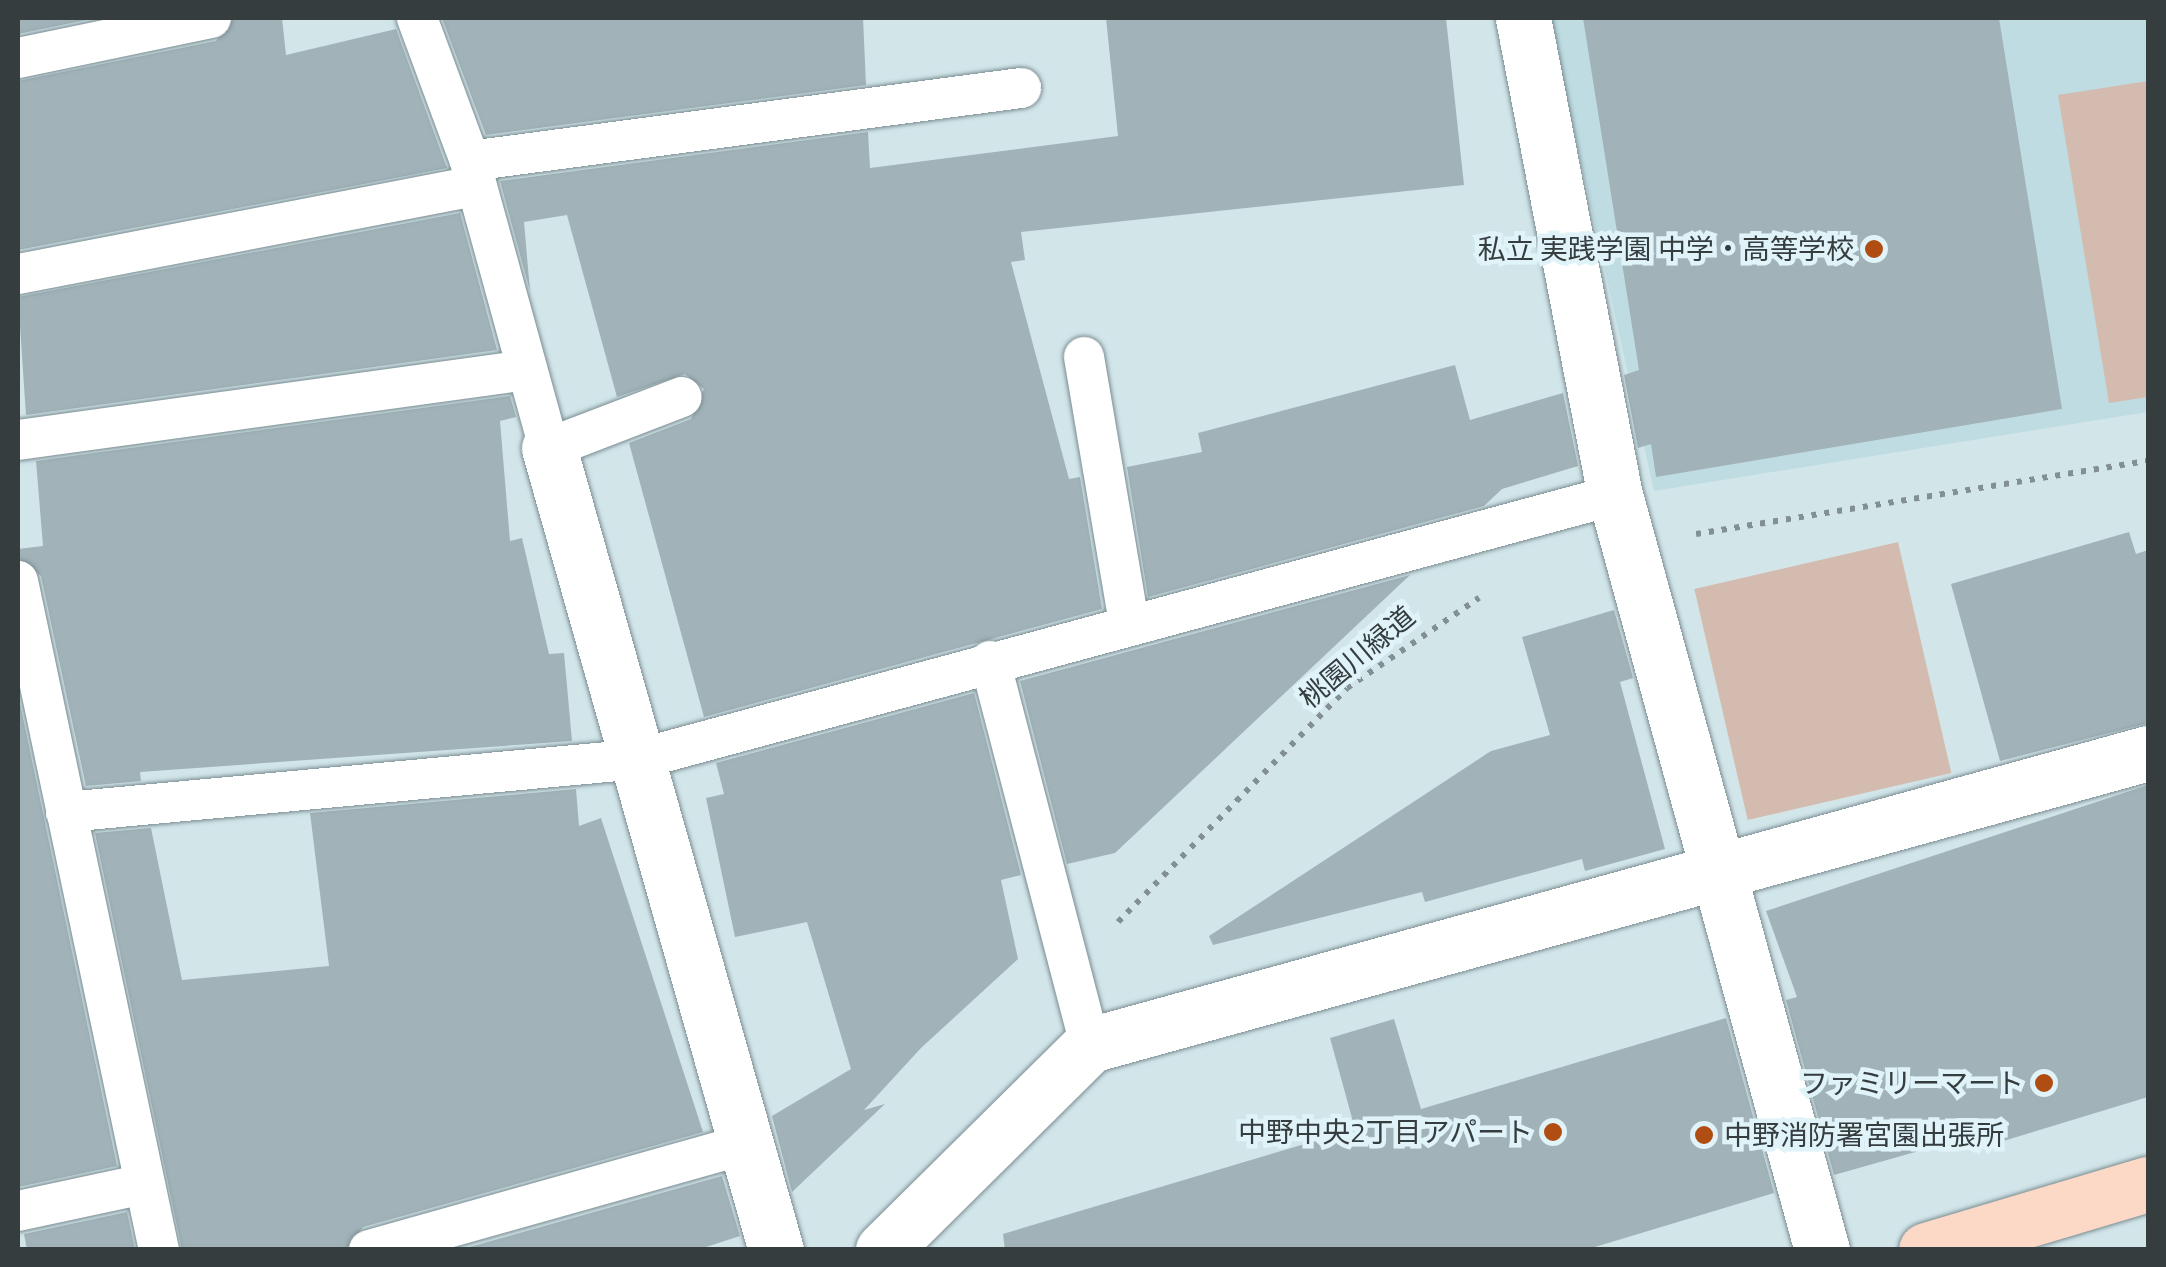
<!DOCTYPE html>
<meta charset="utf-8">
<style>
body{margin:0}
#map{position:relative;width:2166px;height:1267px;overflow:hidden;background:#d2e6ea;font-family:"Titillium Web","Noto Sans JP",sans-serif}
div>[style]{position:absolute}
.built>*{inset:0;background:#bfdce3}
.green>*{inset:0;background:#d4bbaf;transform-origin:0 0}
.building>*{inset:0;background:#a1b3b8}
.path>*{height:6px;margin-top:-3px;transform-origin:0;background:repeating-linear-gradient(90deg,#839093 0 5px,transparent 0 13px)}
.roads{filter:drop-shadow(0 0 2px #7a8c91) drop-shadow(0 0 2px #7a8c91)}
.lane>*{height:40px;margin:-20px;padding:0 20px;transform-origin:20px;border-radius:20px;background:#fff}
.street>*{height:55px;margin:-27.5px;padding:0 27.5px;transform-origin:27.5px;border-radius:27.5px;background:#fff}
.secondary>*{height:55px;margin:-27.5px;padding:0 27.5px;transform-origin:27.5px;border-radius:27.5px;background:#fcd8c6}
.dots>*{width:28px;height:28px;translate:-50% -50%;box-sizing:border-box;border:5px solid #dff3f8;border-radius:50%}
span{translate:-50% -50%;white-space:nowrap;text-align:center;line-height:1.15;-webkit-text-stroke:9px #dff3f8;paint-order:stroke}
.poi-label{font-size:28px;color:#363d3f}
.right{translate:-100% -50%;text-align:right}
.left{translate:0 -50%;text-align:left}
.street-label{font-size:28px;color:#363d3f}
.frame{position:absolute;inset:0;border:20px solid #363d3f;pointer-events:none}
</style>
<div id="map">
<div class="built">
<i style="clip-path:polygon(1549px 18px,2148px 18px,2148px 412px,1654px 491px)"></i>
</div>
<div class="green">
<i style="clip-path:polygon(2148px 81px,2148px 397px,2109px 403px,2058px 95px)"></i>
<i style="left:1898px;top:542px;width:237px;height:209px;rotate:77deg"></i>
</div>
<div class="building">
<i style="clip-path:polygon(18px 18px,96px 18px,18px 34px)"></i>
<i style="clip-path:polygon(234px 18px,282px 18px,286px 55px,396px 29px,447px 168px,18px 250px,18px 81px,216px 41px)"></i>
<i style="clip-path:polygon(442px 18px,863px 18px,866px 85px,486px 135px)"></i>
<i style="clip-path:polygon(1106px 18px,1446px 18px,1464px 185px,1021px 232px,1025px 260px,1011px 262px,1069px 479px,1080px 477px,1102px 609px,704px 717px,629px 443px,691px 419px,704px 389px,685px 374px,617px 397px,567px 215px,524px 222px,530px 291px,500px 181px,868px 132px,870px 168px,1118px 136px)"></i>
<i style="clip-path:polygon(1583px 18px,1999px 18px,2062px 409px,1656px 477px,1651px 444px,1638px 448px,1624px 375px,1639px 370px)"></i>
<i style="clip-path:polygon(460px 213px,497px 350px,26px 415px,18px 297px)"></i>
<i style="clip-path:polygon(1455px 365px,1470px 420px,1563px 393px,1578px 466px,1502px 489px,1484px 506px,1148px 597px,1127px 467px,1202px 452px,1198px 433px)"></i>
<i style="clip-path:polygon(510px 396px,516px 417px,500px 421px,510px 541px,522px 538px,549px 654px,564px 653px,572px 741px,140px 772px,141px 781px,86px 786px,41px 576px,18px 558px,18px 549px,43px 546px,36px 461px)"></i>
<i style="clip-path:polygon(2129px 532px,2136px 554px,2148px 550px,2148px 723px,2000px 761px,1951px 584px)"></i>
<i style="clip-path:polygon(1410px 575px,1115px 853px,1067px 864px,1020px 681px)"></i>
<i style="clip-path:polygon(1614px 610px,1633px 678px,1620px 682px,1665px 849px,1585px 871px,1582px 859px,1425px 902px,1422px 892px,1213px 945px,1209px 936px,1491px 751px,1550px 735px,1522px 637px)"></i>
<i style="clip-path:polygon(974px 693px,1021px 875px,1001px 880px,1018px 959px,921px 1048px,864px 1110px,885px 1104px,792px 1192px,772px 1116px,851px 1069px,807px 922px,735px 937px,706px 798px,724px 794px,716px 763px)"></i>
<i style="clip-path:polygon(18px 694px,117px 1166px,18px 1187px)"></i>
<i style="clip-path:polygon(2148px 785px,2148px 1097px,1990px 1145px,1986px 1132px,1834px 1175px,1786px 1000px,1797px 997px,1766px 911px)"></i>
<i style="clip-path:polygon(576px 789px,579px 826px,601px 818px,703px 1132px,363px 1227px,346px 1250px,182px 1250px,95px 833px,151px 828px,182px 980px,329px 966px,310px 813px)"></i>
<i style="clip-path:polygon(1726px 1018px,1774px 1193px,1585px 1250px,1005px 1250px,1003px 1234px,1355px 1129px,1330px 1038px,1394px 1019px,1421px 1109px)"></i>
<i style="clip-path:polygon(722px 1176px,740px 1236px,697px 1250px,459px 1250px)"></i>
<i style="clip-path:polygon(127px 1212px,135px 1250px,27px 1250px,24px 1234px)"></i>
</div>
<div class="path">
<i style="left:1696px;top:534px;width:458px;rotate:-9.2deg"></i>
<i style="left:1118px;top:922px;width:327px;rotate:-45.6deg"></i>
<i style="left:1347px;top:688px;width:160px;rotate:-34.3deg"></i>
</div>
<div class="roads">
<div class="lane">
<i style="left:417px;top:18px;width:153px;rotate:69.7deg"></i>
<i style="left:470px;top:161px;width:298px;rotate:74.6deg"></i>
<i style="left:549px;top:448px;width:142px;rotate:-21deg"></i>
<i style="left:18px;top:58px;width:197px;rotate:-11.7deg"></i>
<i style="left:470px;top:161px;width:556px;rotate:-7.55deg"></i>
<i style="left:18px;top:274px;width:467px;rotate:-10.9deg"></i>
<i style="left:1084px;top:357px;width:271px;rotate:80.4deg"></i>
<i style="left:18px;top:440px;width:514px;rotate:-7.83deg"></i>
<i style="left:18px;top:581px;width:684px;rotate:78.1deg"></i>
<i style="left:990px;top:661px;width:397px;rotate:75.4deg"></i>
<i style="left:66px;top:812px;width:575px;rotate:-5.28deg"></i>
<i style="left:639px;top:759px;width:1011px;rotate:-15.14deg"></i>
<i style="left:18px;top:1211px;width:129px;rotate:-12.1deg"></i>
<i style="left:369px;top:1250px;width:393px;rotate:-15.7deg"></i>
</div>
<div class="street">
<i style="left:1523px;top:18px;width:486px;rotate:79.1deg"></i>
<i style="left:1615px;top:495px;width:783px;rotate:74.67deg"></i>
<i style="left:549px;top:448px;width:834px;rotate:74.2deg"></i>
<i style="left:883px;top:1250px;width:291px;rotate:-44.7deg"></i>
<i style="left:1090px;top:1045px;width:1098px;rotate:-15.43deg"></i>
</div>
<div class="secondary">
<i style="left:1926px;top:1250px;width:232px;rotate:-16.6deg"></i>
</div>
</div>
<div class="dots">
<i style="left:1874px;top:249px;background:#af4d12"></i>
<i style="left:2044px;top:1083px;background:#af4d12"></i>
<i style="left:1553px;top:1132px;background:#af4d12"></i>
<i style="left:1704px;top:1135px;background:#af4d12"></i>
</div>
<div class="poi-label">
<span class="right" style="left:1854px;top:249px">私立 実践学園 中学・高等学校</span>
<span class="right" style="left:2024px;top:1083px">ファミリーマート</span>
<span class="right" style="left:1533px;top:1132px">中野中央2丁目アパート</span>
<span class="left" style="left:1724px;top:1135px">中野消防署宮園出張所</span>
</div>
<div class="street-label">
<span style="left:1357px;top:657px;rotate:-40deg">桃園川緑道</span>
</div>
<div class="frame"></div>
</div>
